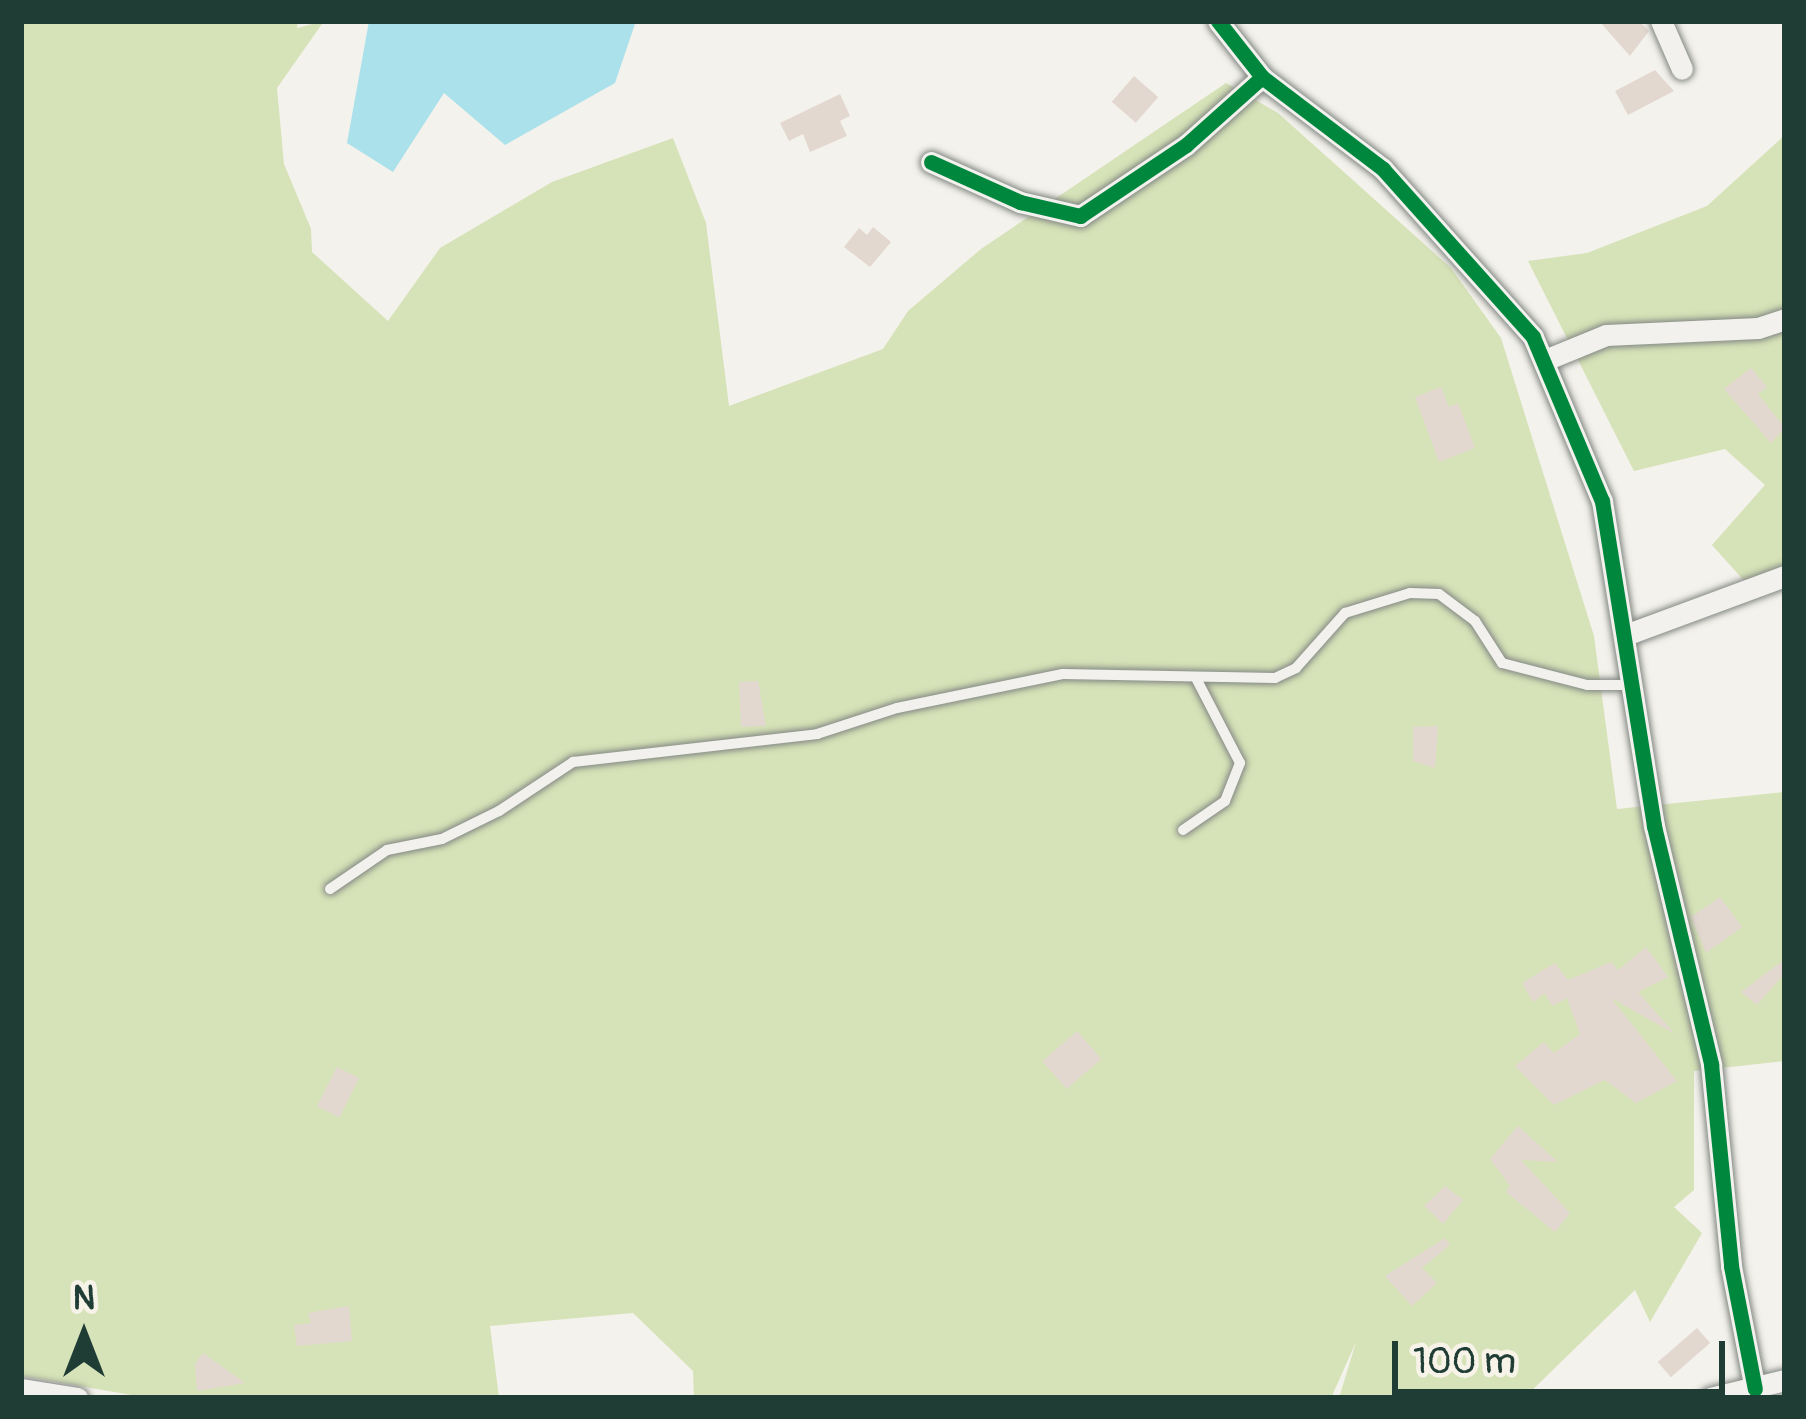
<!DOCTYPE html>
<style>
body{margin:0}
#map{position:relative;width:1806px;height:1419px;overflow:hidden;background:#f4f2ec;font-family:Pangolin,sans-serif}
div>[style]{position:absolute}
.green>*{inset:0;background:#d6e2b7}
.water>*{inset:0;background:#abe1eb}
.building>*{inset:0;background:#e3d8d0;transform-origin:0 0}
.roads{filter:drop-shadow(0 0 3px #848985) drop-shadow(0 0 3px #848985)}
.lane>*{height:10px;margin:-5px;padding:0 5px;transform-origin:5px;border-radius:5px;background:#f2f1ed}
.street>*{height:21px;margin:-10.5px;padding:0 10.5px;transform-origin:10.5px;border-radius:10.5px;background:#f2f1ed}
.cycleway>*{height:15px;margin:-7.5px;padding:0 7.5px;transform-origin:7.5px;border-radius:7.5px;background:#00873e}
span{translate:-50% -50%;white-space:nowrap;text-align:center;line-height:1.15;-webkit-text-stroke:10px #f7f3e8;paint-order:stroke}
.frame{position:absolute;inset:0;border:24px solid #1f3d34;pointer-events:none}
.north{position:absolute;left:24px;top:1275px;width:120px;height:120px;-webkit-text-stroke:9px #f7f3e8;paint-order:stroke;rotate:0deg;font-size:33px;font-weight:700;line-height:48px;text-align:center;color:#1f3d34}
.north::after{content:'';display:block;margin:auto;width:42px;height:54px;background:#1f3d34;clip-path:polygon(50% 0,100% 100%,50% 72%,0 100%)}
.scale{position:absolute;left:1392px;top:1341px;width:333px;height:54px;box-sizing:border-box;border:6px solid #1f3d34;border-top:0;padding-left:15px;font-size:36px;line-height:42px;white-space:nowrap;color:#1f3d34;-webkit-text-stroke:9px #f7f3e8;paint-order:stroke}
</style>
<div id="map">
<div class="green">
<i style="clip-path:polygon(21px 21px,298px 21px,297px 28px,324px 21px,277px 88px,284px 164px,311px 229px,312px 252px,388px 321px,440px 248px,552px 182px,673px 138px,706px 223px,729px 406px,883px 349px,908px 311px,981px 249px,1226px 83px,1278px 113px,1451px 268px,1501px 338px,1594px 636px,1617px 809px,1785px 792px,1785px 1061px,1694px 1071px,1694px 1190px,1674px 1207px,1702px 1233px,1650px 1322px,1635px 1290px,1524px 1398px,1339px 1398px,1356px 1342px,1331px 1398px,694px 1398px,693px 1371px,633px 1313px,490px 1326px,499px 1398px,149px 1398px,21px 1376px)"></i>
<i style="clip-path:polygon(1785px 135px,1785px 590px,1747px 584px,1712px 545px,1765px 485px,1725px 449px,1634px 471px,1528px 261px,1587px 253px,1707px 206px)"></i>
</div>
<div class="water">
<i style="clip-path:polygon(369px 21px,636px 21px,615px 83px,505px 145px,444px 93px,393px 172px,347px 143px)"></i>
</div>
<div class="building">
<i style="clip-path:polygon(1599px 21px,1639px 21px,1649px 31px,1630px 56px)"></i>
<i style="clip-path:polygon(1655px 70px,1674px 91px,1628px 115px,1615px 91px)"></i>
<i style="left:1134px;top:76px;width:32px;height:34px;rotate:41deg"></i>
<i style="clip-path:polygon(840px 94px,850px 116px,840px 121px,847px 136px,810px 152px,803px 134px,789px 141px,780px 123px)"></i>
<i style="clip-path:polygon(873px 227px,891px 242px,870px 267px,844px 247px,859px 228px,867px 235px)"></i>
<i style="clip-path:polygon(1751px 368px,1767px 387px,1758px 394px,1785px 428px,1771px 443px,1724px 389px)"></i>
<i style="clip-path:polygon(1441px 387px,1449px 407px,1458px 403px,1475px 448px,1439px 462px,1415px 397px)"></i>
<i style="clip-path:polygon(758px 681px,766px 726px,741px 727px,739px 682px)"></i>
<i style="clip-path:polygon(1438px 726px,1435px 768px,1413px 761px,1413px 727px)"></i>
<i style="clip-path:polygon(1720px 897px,1742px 927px,1706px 953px,1691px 917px)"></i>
<i style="clip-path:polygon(1646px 947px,1668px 977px,1638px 992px,1675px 1034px,1611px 998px,1677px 1081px,1636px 1103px,1605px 1080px,1554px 1105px,1515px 1066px,1544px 1042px,1554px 1053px,1580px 1034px,1567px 998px,1552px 1006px,1545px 993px,1533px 1002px,1522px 983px,1555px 963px,1568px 980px,1611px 962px,1618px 970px)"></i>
<i style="clip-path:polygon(1785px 959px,1785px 973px,1757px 1005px,1741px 992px)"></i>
<i style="left:1077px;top:1031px;width:37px;height:46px;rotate:49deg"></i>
<i style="left:337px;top:1067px;width:25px;height:44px;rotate:27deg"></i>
<i style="clip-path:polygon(1518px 1126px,1558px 1162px,1521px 1160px,1570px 1213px,1555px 1232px,1506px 1192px,1510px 1186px,1490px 1159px)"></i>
<i style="clip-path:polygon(1445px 1186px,1463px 1200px,1443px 1224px,1424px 1206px)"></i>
<i style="clip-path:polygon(1445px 1238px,1450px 1245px,1422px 1268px,1437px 1283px,1412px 1306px,1385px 1276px)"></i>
<i style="clip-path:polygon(349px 1306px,352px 1341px,297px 1346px,294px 1325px,311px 1323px,308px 1313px)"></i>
<i style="left:1697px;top:1328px;width:20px;height:52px;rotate:49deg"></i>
<i style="clip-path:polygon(203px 1353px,245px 1383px,197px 1391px,195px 1364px)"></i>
</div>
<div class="roads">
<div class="lane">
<i style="left:1183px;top:830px;width:51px;rotate:-34.6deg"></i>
<i style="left:1225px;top:801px;width:41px;rotate:-68.5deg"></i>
<i style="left:1240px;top:763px;width:96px;rotate:-117.4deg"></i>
<i style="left:330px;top:889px;width:69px;rotate:-34.4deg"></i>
<i style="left:387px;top:850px;width:56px;rotate:-11.3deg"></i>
<i style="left:442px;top:839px;width:64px;rotate:-26.2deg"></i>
<i style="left:499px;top:811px;width:89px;rotate:-33.5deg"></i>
<i style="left:573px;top:762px;width:246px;rotate:-6.5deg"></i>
<i style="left:817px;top:734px;width:84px;rotate:-18deg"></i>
<i style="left:897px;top:708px;width:169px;rotate:-11.6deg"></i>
<i style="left:1063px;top:674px;width:212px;rotate:1.1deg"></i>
<i style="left:1275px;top:678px;width:23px;rotate:-25deg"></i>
<i style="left:1296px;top:668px;width:74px;rotate:-48.3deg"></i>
<i style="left:1345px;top:613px;width:68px;rotate:-17.1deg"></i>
<i style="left:1410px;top:593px;width:29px;rotate:2deg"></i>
<i style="left:1439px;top:594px;width:45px;rotate:36.9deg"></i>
<i style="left:1475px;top:621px;width:50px;rotate:57.3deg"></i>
<i style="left:1502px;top:663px;width:88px;rotate:14.5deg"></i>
<i style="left:1587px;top:685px;width:45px"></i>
</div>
<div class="street">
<i style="left:1218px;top:21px;width:71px;rotate:51.8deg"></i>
<i style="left:1262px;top:77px;width:152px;rotate:37.2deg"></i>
<i style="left:1383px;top:169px;width:225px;rotate:48.2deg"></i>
<i style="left:1533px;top:337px;width:178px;rotate:67.2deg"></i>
<i style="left:1602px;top:501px;width:329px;rotate:80.9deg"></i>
<i style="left:1654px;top:826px;width:245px;rotate:76.5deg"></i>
<i style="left:1711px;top:1064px;width:203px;rotate:84.3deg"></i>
<i style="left:1731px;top:1266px;width:125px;rotate:79deg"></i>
<i style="left:1661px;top:21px;width:52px;rotate:66.4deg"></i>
<i style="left:931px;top:162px;width:98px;rotate:24.2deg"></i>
<i style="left:1020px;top:202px;width:62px;rotate:13.1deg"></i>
<i style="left:1080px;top:216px;width:128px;rotate:-33.8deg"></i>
<i style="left:1186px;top:145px;width:102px;rotate:-41.8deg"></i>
<i style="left:1545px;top:360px;width:66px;rotate:-22.3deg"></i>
<i style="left:1606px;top:335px;width:152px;rotate:-2.6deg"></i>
<i style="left:1758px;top:328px;width:28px;rotate:-18deg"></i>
<i style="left:1628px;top:634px;width:167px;rotate:-20.3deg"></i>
<i style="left:21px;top:1389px;width:57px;rotate:9.1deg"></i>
<i style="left:1710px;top:1398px;width:77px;rotate:-13.5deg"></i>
</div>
</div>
<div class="cycleway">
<i style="left:1218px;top:21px;width:71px;rotate:51.8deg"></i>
<i style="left:1262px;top:77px;width:152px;rotate:37.2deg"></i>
<i style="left:1383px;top:169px;width:225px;rotate:48.2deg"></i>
<i style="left:1533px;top:337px;width:178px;rotate:67.2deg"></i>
<i style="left:1602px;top:501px;width:329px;rotate:80.9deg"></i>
<i style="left:1654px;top:826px;width:245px;rotate:76.5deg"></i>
<i style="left:1711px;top:1064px;width:203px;rotate:84.3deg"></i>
<i style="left:1731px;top:1266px;width:125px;rotate:79deg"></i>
<i style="left:931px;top:162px;width:98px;rotate:24.2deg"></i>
<i style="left:1020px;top:202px;width:62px;rotate:13.1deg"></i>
<i style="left:1080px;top:216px;width:128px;rotate:-33.8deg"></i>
<i style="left:1186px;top:145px;width:102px;rotate:-41.8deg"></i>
</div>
<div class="frame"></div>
<div class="north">N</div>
<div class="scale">100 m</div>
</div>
